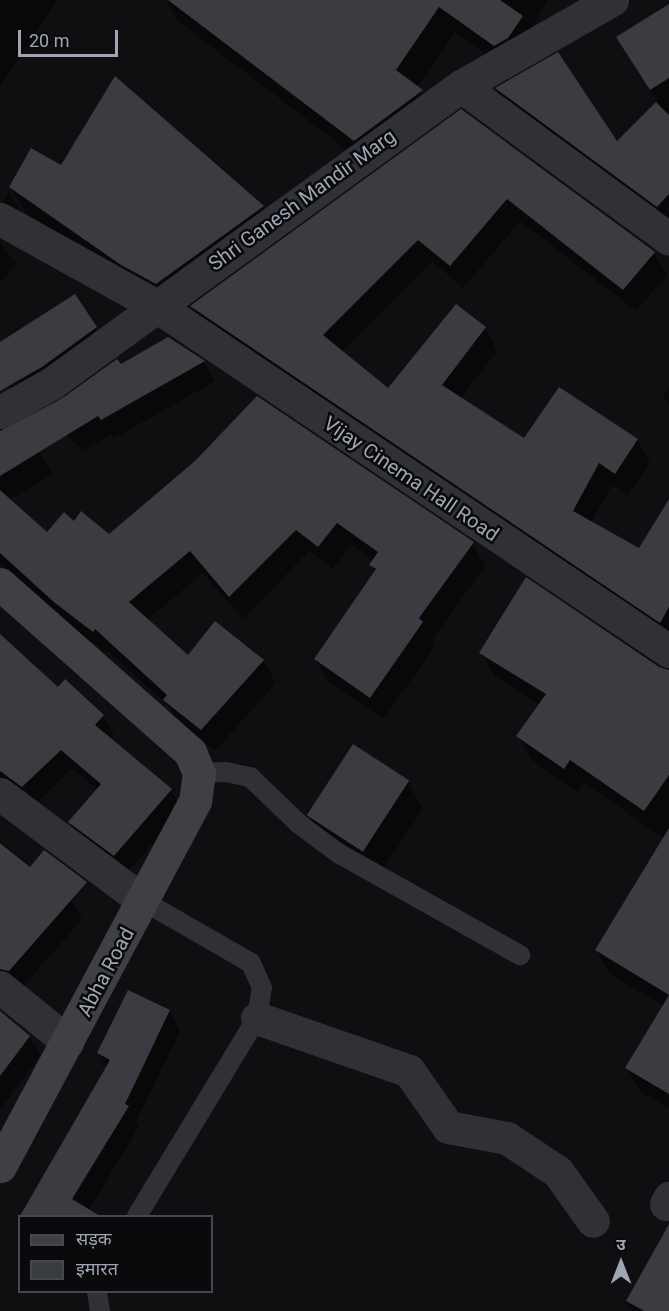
<!DOCTYPE html>
<meta charset="utf-8">
<style>
body{margin:0}
#map{position:relative;width:669px;height:1311px;overflow:hidden;background:#0f0f11;font-family:Roboto,"Noto Sans Devanagari",sans-serif}
div>[style]{position:absolute}
.shadow>*{inset:0;background:#0007}
.building>*{inset:0;background:#3b3c41;transform-origin:0 0}
.lane>*{height:20px;margin:-10px;padding:0 10px;transform-origin:10px;border-radius:10px;background:#303136}
.street>*{height:33px;margin:-16.5px;padding:0 16.5px;transform-origin:16.5px;border-radius:16.5px;background:#303136}
.secondary>*{height:33px;margin:-16.5px;padding:0 16.5px;transform-origin:16.5px;border-radius:16.5px;background:#3e4046}
span{translate:-50% -50%;white-space:nowrap;text-align:center;line-height:1.15;-webkit-text-stroke:5px #0a0a0c;paint-order:stroke}
.street-label{font-size:20px;color:#9fa5b3}
.legend{position:absolute;left:18px;top:1215px;width:195px;height:78px;box-sizing:border-box;background:#0a0a0c;border:2px solid #46484f;margin:0;padding:8px 10px;list-style:none;font-size:18px;color:#9fa5b3}
.legend li{display:flex;align-items:center;gap:12px;height:30px}
.legend b{width:30px;border:2px solid #46484f}
.north{position:absolute;left:591px;top:1233px;width:60px;height:60px;-webkit-text-stroke:4px #0a0a0c;paint-order:stroke;rotate:0deg;font-size:16px;font-weight:700;line-height:24px;text-align:center;color:#9fa5b3}
.north::after{content:'';display:block;margin:auto;width:21px;height:27px;background:#9fa5b3;clip-path:polygon(50% 0,100% 100%,50% 72%,0 100%)}
.scale{position:absolute;left:18px;top:30px;width:100px;height:27px;box-sizing:border-box;border:3px solid #9fa5b3;border-top:0;padding-left:8px;font-size:18px;line-height:21px;white-space:nowrap;color:#9fa5b3;-webkit-text-stroke:4px #0a0a0c;paint-order:stroke}
</style>
<div id="map">
<div class="shadow">
<i style="clip-path:polygon(0 0,57px 0,0 87px)"></i>
<i style="clip-path:polygon(166px 0,547px 0,510px 72px,455px 32px,417px 87px,437px 118px,370px 167px,179px 22px)"></i>
<i style="clip-path:polygon(669px 6px,669px 230px,512px 115px,497px 89px,617px 144px,658px 102px,633px 64px)"></i>
<i style="clip-path:polygon(115px 78px,263px 207px,277px 231px,171px 308px,137px 289px,25px 212px,11px 187px,62px 167px)"></i>
<i style="clip-path:polygon(461px 111px,654px 253px,667px 275px,636px 311px,520px 221px,463px 288px,432px 261px,341px 352px,389px 390px,485px 328px,497px 351px,460px 399px,524px 440px,637px 440px,650px 463px,628px 495px,612px 485px,591px 523px,639px 550px,669px 524px,669px 641px,205px 328px,192px 306px)"></i>
<i style="clip-path:polygon(8px 192px,19px 209px,28px 226px,14px 220px,3px 201px)"></i>
<i style="clip-path:polygon(0 242px,16px 264px,0 283px)"></i>
<i style="clip-path:polygon(75px 296px,107px 347px,25px 402px,0 379px,0 344px)"></i>
<i style="clip-path:polygon(168px 338px,204px 362px,215px 381px,113px 439px,111px 434px,84px 450px,58px 428px,120px 366px)"></i>
<i style="clip-path:polygon(669px 387px,669px 405px,663px 395px)"></i>
<i style="clip-path:polygon(0 430px,39px 452px,52px 474px,9px 500px,47px 534px,74px 523px,109px 536px,196px 462px,472px 543px,485px 566px,432px 640px,435px 645px,384px 719px,328px 681px,315px 659px,375px 573px,371px 565px,373px 561px,351px 545px,332px 569px,309px 551px,243px 619px,203px 573px,147px 620px,188px 657px,263px 661px,276px 683px,215px 751px,178px 722px,169px 706px,108px 651px,106px 653px,70px 625px,0 563px)"></i>
<i style="clip-path:polygon(0 644px,58px 689px,103px 716px,114px 735px,110px 740px,171px 790px,182px 809px,126px 874px,81px 841px,70px 822px,98px 790px,72px 768px,34px 806px,0 777px)"></i>
<i style="clip-path:polygon(481px 653px,669px 669px,669px 1108px,641px 1092px,627px 1068px,664px 1006px,610px 974px,597px 950px,664px 838px,584px 783px,578px 792px,532px 760px,518px 736px,540px 705px,495px 676px)"></i>
<i style="clip-path:polygon(407px 781px,423px 809px,377px 878px,324px 842px,308px 815px)"></i>
<i style="clip-path:polygon(0 841px,71px 900px,82px 919px,20px 990px,0 992px)"></i>
<i style="clip-path:polygon(169px 1011px,180px 1031px,136px 1122px,139px 1126px,85px 1216px,28px 1216px,25px 1212px,107px 1068px,99px 1053px)"></i>
<i style="clip-path:polygon(0 1013px,29px 1037px,40px 1056px,0 1109px)"></i>
<i style="clip-path:polygon(669px 1232px,669px 1311px,633px 1311px,627px 1301px)"></i>
</div>
<div class="building">
<i style="clip-path:polygon(168px 0,500px 0,523px 16px,508px 38px,494px 46px,439px 7px,396px 70px,423px 90px,354px 141px)"></i>
<i style="clip-path:polygon(669px 4px,669px 78px,650px 90px,616px 37px)"></i>
<i style="clip-path:polygon(558px 52px,617px 141px,656px 102px,669px 115px,669px 194px,657px 207px,495px 88px)"></i>
<i style="clip-path:polygon(115px 76px,264px 206px,156px 284px,121px 265px,9px 187px,31px 148px,61px 165px)"></i>
<i style="clip-path:polygon(461px 109px,655px 252px,623px 290px,507px 199px,450px 266px,418px 240px,323px 335px,388px 388px,456px 304px,486px 327px,442px 385px,524px 438px,559px 387px,638px 439px,615px 474px,599px 463px,573px 511px,639px 548px,669px 499px,669px 607px,660px 623px,190px 306px)"></i>
<i style="clip-path:polygon(75px 294px,97px 327px,42px 367px,0 391px,0 342px)"></i>
<i style="clip-path:polygon(168px 337px,205px 361px,101px 420px,98px 416px,0 476px,0 431px,61px 399px,117px 359px,121px 364px)"></i>
<i style="clip-path:polygon(257px 396px,474px 542px,419px 618px,423px 622px,370px 698px,314px 659px,376px 569px,369px 565px,378px 552px,337px 523px,318px 547px,296px 530px,229px 597px,190px 551px,129px 602px,188px 655px,215px 621px,264px 660px,201px 730px,163px 700px,167px 695px,95px 629px,93px 632px,55px 603px,0 553px,0 490px,47px 532px,64px 512px,74px 521px,81px 511px,109px 534px,195px 461px)"></i>
<i style="clip-path:polygon(526px 577px,659px 667px,669px 670px,669px 775px,644px 811px,570px 760px,564px 769px,516px 736px,546px 694px,479px 653px)"></i>
<i style="clip-path:polygon(0 634px,58px 687px,65px 679px,104px 715px,95px 725px,172px 789px,114px 856px,68px 822px,101px 784px,61px 750px,22px 787px,0 771px)"></i>
<i style="left:353px;top:744px;width:67px;height:85px;rotate:33deg"></i>
<i style="clip-path:polygon(669px 828px,669px 1094px,625px 1068px,669px 995px,595px 950px)"></i>
<i style="clip-path:polygon(0 843px,30px 867px,44px 850px,87px 882px,9px 971px,0 969px)"></i>
<i style="clip-path:polygon(128px 990px,170px 1010px,125px 1104px,129px 1106px,72px 1199px,100px 1216px,20px 1216px,110px 1060px,97px 1053px)"></i>
<i style="clip-path:polygon(0 1011px,30px 1036px,0 1076px)"></i>
<i style="clip-path:polygon(669px 1224px,669px 1311px,644px 1311px,626px 1301px)"></i>
</div>
<div class="lane">
<i style="left:199px;top:773px;width:27px;rotate:-2deg"></i>
<i style="left:226px;top:772px;width:25px;rotate:12deg"></i>
<i style="left:250px;top:777px;width:68px;rotate:43.8deg"></i>
<i style="left:299px;top:824px;width:49px;rotate:36.6deg"></i>
<i style="left:338px;top:853px;width:209px;rotate:29.3deg"></i>
<i style="left:137px;top:1216px;width:232px;rotate:-58.8deg"></i>
<i style="left:257px;top:1018px;width:30px;rotate:-81deg"></i>
<i style="left:262px;top:988px;width:27px;rotate:-114deg"></i>
<i style="left:251px;top:963px;width:122px;rotate:-150.1deg"></i>
<i style="left:97px;top:1292px;width:19px;rotate:81deg"></i>
</div>
<div class="street">
<i style="left:461px;top:86px;width:258px;rotate:36.3deg"></i>
<i style="left:0;top:219px;width:177px;rotate:29deg"></i>
<i style="left:155px;top:305px;width:620px;rotate:33.95deg"></i>
<i style="left:0;top:412px;width:60px;rotate:-29.1deg"></i>
<i style="left:52px;top:383px;width:505px;rotate:-35.99deg"></i>
<i style="left:461px;top:86px;width:174px;rotate:-29.7deg"></i>
<i style="left:0;top:794px;width:181px;rotate:36.7deg"></i>
<i style="left:0;top:987px;width:87px;rotate:39deg"></i>
<i style="left:257px;top:1018px;width:161px;rotate:19.2deg"></i>
<i style="left:409px;top:1071px;width:68px;rotate:55.1deg"></i>
<i style="left:448px;top:1127px;width:60px;rotate:10.6deg"></i>
<i style="left:507px;top:1138px;width:61px;rotate:33.7deg"></i>
<i style="left:558px;top:1172px;width:60px;rotate:54.5deg"></i>
<i style="left:666px;top:1204px;width:7px;rotate:-63deg"></i>
</div>
<div class="secondary">
<i style="left:0;top:584px;width:254px;rotate:41.5deg"></i>
<i style="left:190px;top:752px;width:23px;rotate:67deg"></i>
<i style="left:199px;top:773px;width:28px;rotate:98deg"></i>
<i style="left:195px;top:801px;width:414px;rotate:118.1deg"></i>
</div>
<div class="street-label">
<span style="left:302px;top:200px;rotate:-36deg">Shri Ganesh Mandir Marg</span>
<span style="left:411px;top:479px;rotate:34deg">Vijay Cinema Hall Road</span>
<span style="left:106px;top:972px;rotate:-62deg">Abha Road</span>
</div>
<ul class="legend">
<li><b style="height:8px;background:#3e4046"></b>सड़क</li>
<li><b style="height:16px;background:#3b3c41"></b>इमारत</li>
</ul>
<div class="north">उ</div>
<div class="scale">20 m</div>
</div>
